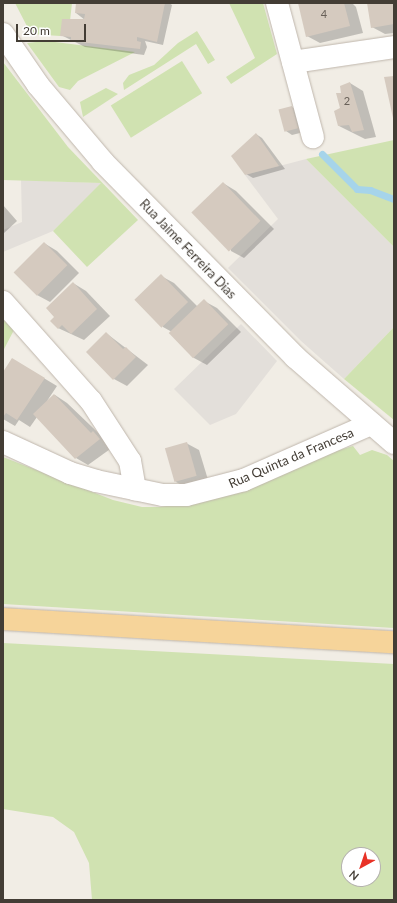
<!DOCTYPE html>
<style>
body{margin:0}
#map{position:relative;width:397px;height:903px;overflow:hidden;background:#f1ede5;font-family:Lato,sans-serif}
div>[style]{position:absolute}
.industrial>*{inset:0;background:#e3dfda}
.green>*{inset:0;background:#d0e2b1;transform-origin:0 0}
.shadow>*{inset:0;background:#0003}
.stream>*{height:7px;margin:-3.5px;padding:0 3.5px;transform-origin:3.5px;border-radius:3.5px;background:#a6d4ea}
.building>*{inset:0;background:#d5cabf;transform-origin:0 0}
.roads{filter:drop-shadow(0 0 1px #bfb6ac) drop-shadow(0 0 1px #bfb6ac)}
.minor>*{height:22px;margin:-11px;padding:0 11px;transform-origin:11px;border-radius:11px;background:#fff}
.major>*{height:22px;margin:-11px;padding:0 11px;transform-origin:11px;border-radius:11px;background:#f6d49a}
span{translate:-50% -50%;white-space:nowrap;text-align:center;line-height:1.15;-webkit-text-stroke:4px #fff;paint-order:stroke}
.number-label{font-size:11px;color:#686058}
.number-label span{-webkit-text-stroke-width:0}
.street-label{font-size:13px;color:#433d35}
.frame{position:absolute;inset:0;border:4px solid #433d35;pointer-events:none}
.north{position:absolute;left:341px;top:847px;width:40px;height:40px;box-sizing:border-box;background:#fff;border:1px solid #b4b1ae;border-radius:50%;rotate:220deg;font-size:11px;font-weight:700;line-height:16px;text-align:center;color:#433d35}
.north::after{content:'';display:block;margin:auto;width:14px;height:18px;background:#e83226;clip-path:polygon(50% 0,100% 100%,50% 72%,0 100%)}
.scale{position:absolute;left:16px;top:24px;width:70px;height:18px;box-sizing:border-box;border:2px solid #433d35;border-top:0;padding-left:5px;font-size:12px;line-height:14px;white-space:nowrap;color:#433d35;-webkit-text-stroke:3px #fff;paint-order:stroke}
</style>
<div id="map">
<div class="industrial">
<i style="clip-path:polygon(306px 159px,394px 247px,394px 327px,344px 379px,301px 341px,228px 268px,278px 219px,245px 175px)"></i>
<i style="clip-path:polygon(21px 180px,102px 183px,53px 231px,3px 252px,3px 230px,22px 222px)"></i>
<i style="clip-path:polygon(241px 324px,277px 361px,236px 414px,210px 425px,174px 389px)"></i>
</div>
<div class="green">
<i style="clip-path:polygon(5px 3px,72px 3px,70px 21px,60px 36px,31px 34px,15px 3px)"></i>
<i style="clip-path:polygon(229px 3px,263px 3px,277px 54px,231px 84px,226px 77px,255px 58px)"></i>
<i style="clip-path:polygon(197px 31px,215px 60px,208px 64px,196px 44px,124px 90px,123px 83px,129px 75px,154px 65px,178px 43px)"></i>
<i style="clip-path:polygon(45px 41px,55px 42px,135px 52px,78px 81px,70px 90px,59px 87px,27px 43px)"></i>
<i style="left:182px;top:61px;width:38px;height:84px;rotate:58deg"></i>
<i style="clip-path:polygon(3px 62px,68px 147px,138px 220px,87px 267px,53px 231px,101px 183px,3px 180px)"></i>
<i style="clip-path:polygon(106px 88px,118px 94px,83px 117px,80px 102px)"></i>
<i style="clip-path:polygon(394px 140px,394px 247px,306px 159px)"></i>
<i style="clip-path:polygon(3px 319px,14px 330px,3px 351px)"></i>
<i style="clip-path:polygon(394px 327px,394px 420px,344px 379px)"></i>
<i style="clip-path:polygon(353px 446px,360px 455px,372px 450px,387px 455px,394px 461px,394px 628px,3px 604px,3px 457px,113px 500px,142px 507px,160px 507px,179px 504px,283px 467px)"></i>
<i style="clip-path:polygon(evenodd,3px 643px,394px 664px,394px 900px,92px 900px,89px 863px,74px 832px,53px 817px,3px 809px,3px 643px,349px 855px,373px 855px,373px 879px,349px 879px,349px 855px)"></i>
</div>
<div class="shadow">
<i style="clip-path:polygon(77px 3px,169px 3px,172px 5px,163px 45px,145px 41px,147px 47px,144px 55px,85px 47px,61px 35px,74px 19px,85px 20px,76px 13px)"></i>
<i style="clip-path:polygon(299px 3px,352px 3px,356px 7px,363px 33px,320px 43px,307px 36px)"></i>
<i style="clip-path:polygon(368px 3px,394px 3px,394px 33px,385px 34px,372px 27px)"></i>
<i style="clip-path:polygon(350px 83px,363px 91px,376px 137px,365px 139px,339px 126px,341px 109px)"></i>
<i style="clip-path:polygon(292px 107px,298px 111px,304px 132px,292px 135px,286px 131px)"></i>
<i style="clip-path:polygon(256px 134px,262px 138px,285px 169px,253px 178px,246px 174px)"></i>
<i style="clip-path:polygon(223px 183px,236px 191px,274px 229px,244px 258px,231px 251px)"></i>
<i style="clip-path:polygon(3px 205px,17px 221px,3px 234px)"></i>
<i style="clip-path:polygon(44px 243px,57px 251px,79px 273px,50px 302px,37px 295px)"></i>
<i style="clip-path:polygon(161px 276px,174px 283px,198px 307px,204px 301px,217px 308px,241px 332px,207px 365px,194px 358px,172px 332px,163px 327px)"></i>
<i style="clip-path:polygon(73px 283px,86px 291px,110px 316px,84px 340px,58px 328px,56px 317px)"></i>
<i style="clip-path:polygon(106px 333px,148px 365px,127px 386px,114px 379px)"></i>
<i style="clip-path:polygon(12px 359px,57px 386px,47px 401px,55px 395px,67px 403px,113px 447px,88px 465px,76px 458px,37px 417px,30px 427px,19px 420px,15px 426px,3px 419px,3px 374px)"></i>
<i style="clip-path:polygon(186px 443px,199px 450px,209px 483px,189px 489px,176px 482px)"></i>
</div>
<div class="stream">
<i style="left:322px;top:154px;width:49px;rotate:45deg"></i>
<i style="left:357px;top:189px;width:13px;rotate:4deg"></i>
<i style="left:370px;top:190px;width:26px;rotate:21deg"></i>
</div>
<div class="building">
<i style="clip-path:polygon(76px 3px,165px 3px,157px 42px,137px 37px,137px 41px,141px 42px,140px 49px,71px 41px,71px 37px,60px 36px,62px 19px,84px 19px,85px 14px,75px 13px)"></i>
<i style="clip-path:polygon(298px 3px,344px 3px,350px 26px,306px 37px)"></i>
<i style="clip-path:polygon(367px 3px,394px 3px,394px 24px,371px 28px)"></i>
<i style="clip-path:polygon(394px 76px,394px 118px,393px 118px,384px 77px)"></i>
<i style="clip-path:polygon(350px 82px,364px 130px,352px 132px,349px 125px,338px 126px,334px 111px,340px 108px,336px 93px,341px 93px,340px 86px)"></i>
<i style="left:292px;top:106px;width:23px;height:14px;rotate:75deg"></i>
<i style="clip-path:polygon(256px 133px,279px 166px,245px 175px,231px 156px)"></i>
<i style="left:223px;top:182px;width:54px;height:44px;rotate:46deg"></i>
<i style="left:44px;top:242px;width:33px;height:43px;rotate:45deg"></i>
<i style="left:161px;top:274px;width:39px;height:37px;rotate:46deg"></i>
<i style="clip-path:polygon(73px 282px,97px 309px,71px 334px,62px 325px,58px 329px,50px 321px,54px 317px,46px 308px)"></i>
<i style="left:204px;top:299px;width:35px;height:49px;rotate:46deg"></i>
<i style="clip-path:polygon(106px 332px,123px 349px,126px 347px,136px 357px,113px 380px,86px 352px)"></i>
<i style="clip-path:polygon(12px 358px,45px 378px,17px 420px,6px 413px,3px 417px,3px 372px)"></i>
<i style="clip-path:polygon(54px 394px,91px 433px,93px 431px,100px 439px,75px 459px,33px 414px)"></i>
<i style="left:187px;top:442px;width:35px;height:23px;rotate:74deg"></i>
</div>
<div class="roads">
<div class="minor">
<i style="left:277px;top:3px;width:139px;rotate:75deg"></i>
<i style="left:3px;top:34px;width:62px;rotate:55.5deg"></i>
<i style="left:38px;top:85px;width:101px;rotate:49.8deg"></i>
<i style="left:103px;top:162px;width:274px;rotate:45.4deg"></i>
<i style="left:295px;top:357px;width:131px;rotate:41deg"></i>
<i style="left:293px;top:62px;width:102px;rotate:-8.4deg"></i>
<i style="left:3px;top:302px;width:132px;rotate:48.4deg"></i>
<i style="left:91px;top:401px;width:72px;rotate:57deg"></i>
<i style="left:130px;top:461px;width:29px;rotate:80deg"></i>
<i style="left:3px;top:442px;width:74px;rotate:24.8deg"></i>
<i style="left:70px;top:473px;width:27px;rotate:17deg"></i>
<i style="left:96px;top:481px;width:68px;rotate:11.8deg"></i>
<i style="left:163px;top:495px;width:23px"></i>
<i style="left:186px;top:495px;width:60px;rotate:-14.5deg"></i>
<i style="left:244px;top:480px;width:139px;rotate:-23.8deg"></i>
</div>
<div class="major">
<i style="left:3px;top:619px;width:392px;rotate:3.4deg"></i>
</div>
</div>
<div class="number-label">
<span style="left:324px;top:14px">4</span>
<span style="left:347px;top:101px">2</span>
</div>
<div class="street-label">
<span style="left:188px;top:249px;rotate:46deg">Rua Jaime Ferreira Dias</span>
<span style="left:291px;top:458px;rotate:-23deg">Rua Quinta da Francesa</span>
</div>
<div class="frame"></div>
<div class="north">N</div>
<div class="scale">20 m</div>
</div>
